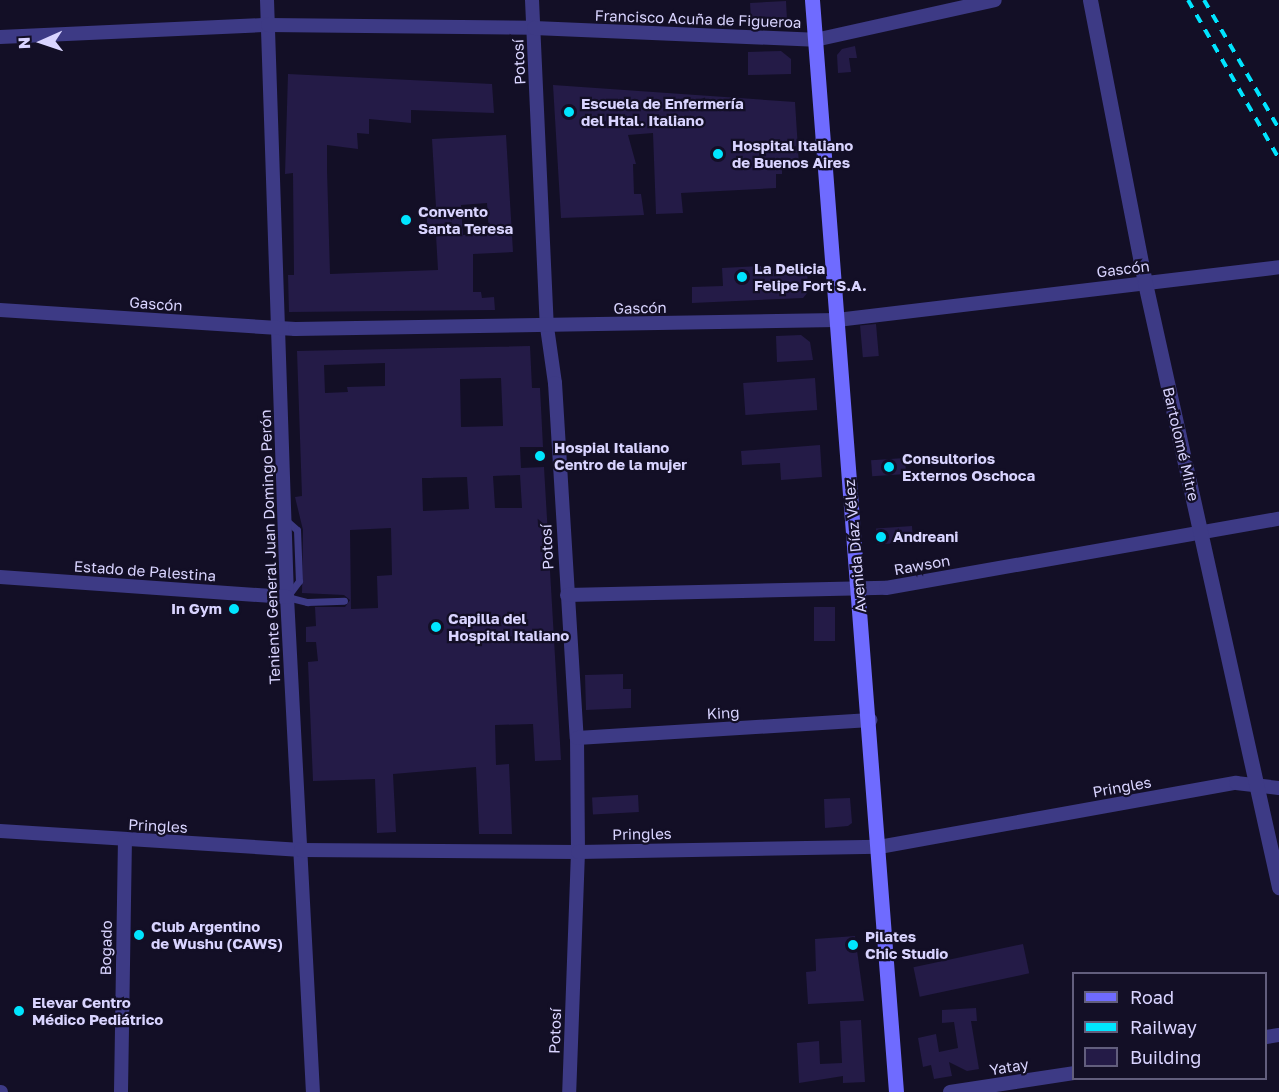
<!DOCTYPE html>
<meta charset="utf-8">
<style>
body{margin:0}
#map{position:relative;width:1279px;height:1092px;overflow:hidden;background:#130f26;font-family:"Golos Text",sans-serif}
div>[style]{position:absolute}
.building>*{inset:0;background:#241b47;transform-origin:0 0}
.service>*{height:7px;margin:-3.5px;padding:0 3.5px;transform-origin:3.5px;border-radius:3.5px;background:#3d3a85}
.minor>*{height:14px;margin:-7px;padding:0 7px;transform-origin:7px;border-radius:7px;background:#3d3a85}
.tertiary>*{height:15px;margin:-7.5px;padding:0 7.5px;transform-origin:7.5px;border-radius:7.5px;background:#3d3a85}
.secondary>*{height:15px;margin:-7.5px;padding:0 7.5px;transform-origin:7.5px;border-radius:7.5px;background:#6f6bff}
.rail>*{height:4px;margin-top:-2px;transform-origin:0;background:repeating-linear-gradient(90deg,#00e5ff 0 9px,transparent 0 17px)}
.dots>*{width:16px;height:16px;translate:-50% -50%;box-sizing:border-box;border:3px solid #130f26;border-radius:50%}
span{translate:-50% -50%;white-space:nowrap;text-align:center;line-height:1.15;-webkit-text-stroke:4.5px #130f26;paint-order:stroke}
.street-label{font-size:15px;color:#d9d4ff}
.poi-label{font-size:15px;color:#d9d4ff;font-weight:700}
.left{translate:0 -50%;text-align:left}
.right{translate:-100% -50%;text-align:right}
.legend{position:absolute;left:1072px;top:972px;width:195px;height:108px;box-sizing:border-box;background:#130f26;border:2px solid #625e7d;margin:0;padding:8px 10px;list-style:none;font-size:18px;color:#d9d4ff}
.legend li{display:flex;align-items:center;gap:12px;height:30px}
.legend b{width:30px;border:2px solid #625e7d}
.north{position:absolute;left:12px;top:12px;width:60px;height:60px;-webkit-text-stroke:4px #130f26;paint-order:stroke;rotate:267deg;font-size:16px;font-weight:700;line-height:24px;text-align:center;color:#d9d4ff}
.north::after{content:'';display:block;margin:auto;width:21px;height:27px;background:#d9d4ff;clip-path:polygon(50% 0,100% 100%,50% 72%,0 100%)}
</style>
<div id="map">
<div class="building">
<i style="left:786px;top:1px;width:20px;height:36px;rotate:87deg"></i>
<i style="clip-path:polygon(855px 46px,857px 58px,849px 58px,851px 72px,838px 73px,837px 55px,842px 49px)"></i>
<i style="clip-path:polygon(781px 51px,791px 59px,791px 74px,748px 75px,748px 52px)"></i>
<i style="clip-path:polygon(evenodd,288px 74px,492px 84px,494px 113px,411px 110px,411px 123px,369px 119px,369px 134px,357px 133px,358px 149px,327px 145px,327px 170px,330px 274px,438px 270px,436px 235px,428px 236px,426px 207px,436px 207px,432px 139px,506px 135px,513px 252px,473px 254px,473px 292px,481px 292px,482px 298px,494px 297px,495px 310px,289px 312px,288px 275px,294px 275px,293px 173px,285px 174px,288px 74px,487px 203px,489px 233px,463px 235px,461px 205px,487px 203px)"></i>
<i style="clip-path:polygon(553px 85px,795px 102px,799px 165px,782px 166px,782px 174px,776px 174px,776px 188px,681px 193px,683px 213px,656px 214px,653px 133px,628px 135px,636px 164px,633px 164px,634px 194px,641px 194px,644px 215px,561px 218px)"></i>
<i style="clip-path:polygon(761px 266px,762px 271px,807px 269px,808px 292px,803px 298px,692px 303px,692px 287px,723px 286px,722px 268px)"></i>
<i style="left:876px;top:324px;width:32px;height:16px;rotate:85deg"></i>
<i style="clip-path:polygon(801px 335px,810px 342px,813px 360px,777px 362px,776px 336px)"></i>
<i style="clip-path:polygon(evenodd,530px 346px,532px 388px,540px 388px,543px 447px,520px 447px,521px 468px,544px 467px,561px 760px,535px 761px,533px 724px,495px 725px,496px 765px,509px 764px,512px 834px,479px 834px,476px 767px,393px 774px,396px 832px,377px 833px,375px 779px,313px 781px,308px 662px,318px 661px,316px 642px,306px 642px,306px 627px,316px 626px,315px 607px,345px 607px,350px 600px,344px 595px,302px 593px,303px 530px,295px 497px,302px 496px,297px 351px,530px 346px,385px 363px,385px 386px,347px 387px,348px 392px,325px 393px,324px 365px,385px 363px,530px 346px,501px 378px,503px 426px,461px 427px,460px 379px,501px 378px,530px 346px,520px 475px,522px 508px,495px 508px,493px 476px,520px 475px,530px 346px,467px 477px,469px 509px,423px 511px,422px 478px,467px 477px,530px 346px,391px 528px,392px 575px,377px 576px,378px 608px,351px 609px,350px 530px,391px 528px)"></i>
<i style="left:815px;top:378px;width:32px;height:72px;rotate:86deg"></i>
<i style="clip-path:polygon(820px 445px,822px 477px,781px 480px,780px 463px,742px 465px,741px 451px)"></i>
<i style="left:905px;top:458px;width:16px;height:34px;rotate:86deg"></i>
<i style="left:912px;top:526px;width:16px;height:36px;rotate:86deg"></i>
<i style="left:814px;top:607px;width:21px;height:34px"></i>
<i style="clip-path:polygon(623px 674px,623px 689px,631px 689px,631px 708px,586px 710px,585px 675px)"></i>
<i style="left:638px;top:795px;width:17px;height:46px;rotate:87deg"></i>
<i style="clip-path:polygon(850px 798px,852px 823px,848px 826px,825px 828px,824px 799px)"></i>
<i style="clip-path:polygon(855px 936px,864px 1001px,808px 1004px,806px 972px,816px 971px,815px 939px)"></i>
<i style="left:1023px;top:944px;width:30px;height:112px;rotate:78deg"></i>
<i style="clip-path:polygon(976px 1008px,977px 1021px,971px 1021px,979px 1069px,967px 1071px,949px 1062px,952px 1076px,934px 1079px,931px 1065px,923px 1067px,918px 1038px,936px 1034px,939px 1052px,958px 1048px,954px 1022px,942px 1023px,942px 1010px)"></i>
<i style="clip-path:polygon(861px 1020px,865px 1082px,843px 1083px,843px 1076px,799px 1083px,797px 1043px,819px 1041px,820px 1064px,842px 1063px,840px 1021px)"></i>
</div>
<div class="service">
<i style="left:287px;top:521px;width:13px;rotate:42deg"></i>
<i style="left:297px;top:530px;width:51px;rotate:87.8deg"></i>
<i style="left:299px;top:581px;width:20px;rotate:127deg"></i>
<i style="left:287px;top:597px;width:21px;rotate:14deg"></i>
<i style="left:307px;top:602px;width:37px;rotate:-2deg"></i>
</div>
<div class="minor">
<i style="left:267px;top:0;width:597px;rotate:88.08deg"></i>
<i style="left:287px;top:597px;width:496px;rotate:87deg"></i>
<i style="left:532px;top:0;width:327px;rotate:87.4deg"></i>
<i style="left:547px;top:327px;width:57px;rotate:81.9deg"></i>
<i style="left:555px;top:383px;width:356px;rotate:86.5deg"></i>
<i style="left:577px;top:738px;width:114px;rotate:89.5deg"></i>
<i style="left:578px;top:852px;width:240px;rotate:92.1deg"></i>
<i style="left:0;top:37px;width:268px;rotate:-2.6deg"></i>
<i style="left:268px;top:25px;width:266px;rotate:0.6deg"></i>
<i style="left:534px;top:28px;width:281px;rotate:2.4deg"></i>
<i style="left:815px;top:40px;width:184px;rotate:-12.5deg"></i>
<i style="left:0;top:310px;width:296px;rotate:3.7deg"></i>
<i style="left:295px;top:329px;width:542px;rotate:-0.95deg"></i>
<i style="left:837px;top:320px;width:445px;rotate:-6.8deg"></i>
<i style="left:0;top:577px;width:288px;rotate:4deg"></i>
<i style="left:567px;top:595px;width:319px;rotate:-1.3deg"></i>
<i style="left:886px;top:588px;width:399px;rotate:-10deg"></i>
<i style="left:577px;top:738px;width:294px;rotate:-3.5deg"></i>
<i style="left:0;top:831px;width:302px;rotate:3.6deg"></i>
<i style="left:301px;top:850px;width:277px;rotate:0.4deg"></i>
<i style="left:578px;top:852px;width:301px;rotate:-1deg"></i>
<i style="left:879px;top:847px;width:363px;rotate:-10.2deg"></i>
<i style="left:1236px;top:783px;width:43px;rotate:6.6deg"></i>
<i style="left:1266px;top:1037px;width:13px;rotate:-9deg"></i>
<i style="left:0;top:1092px;width:1px"></i>
<i style="left:121px;top:1092px;width:252px;rotate:-89.1deg"></i>
<i style="left:950px;top:1092px;width:125px;rotate:-8.7deg"></i>
</div>
<div class="tertiary">
<i style="left:1090px;top:0;width:288px;rotate:79deg"></i>
<i style="left:1145px;top:283px;width:619px;rotate:77.49deg"></i>
</div>
<div class="secondary">
<i style="left:812px;top:0;width:1095px;rotate:85.6deg"></i>
</div>
<div class="rail">
<i style="left:1188px;top:0;width:183px;rotate:60.2deg"></i>
<i style="left:1204px;top:0;width:149px;rotate:59.8deg"></i>
</div>
<div class="dots">
<i style="left:569px;top:112px;background:#00e5ff"></i>
<i style="left:718px;top:154px;background:#00e5ff"></i>
<i style="left:406px;top:220px;background:#00e5ff"></i>
<i style="left:742px;top:277px;background:#00e5ff"></i>
<i style="left:540px;top:456px;background:#00e5ff"></i>
<i style="left:889px;top:467px;background:#00e5ff"></i>
<i style="left:881px;top:537px;background:#00e5ff"></i>
<i style="left:234px;top:609px;background:#00e5ff"></i>
<i style="left:436px;top:627px;background:#00e5ff"></i>
<i style="left:139px;top:935px;background:#00e5ff"></i>
<i style="left:853px;top:945px;background:#00e5ff"></i>
<i style="left:19px;top:1011px;background:#00e5ff"></i>
</div>
<div class="street-label">
<span style="left:698px;top:19px;rotate:2deg">Francisco Acuña de Figueroa</span>
<span style="left:519px;top:62px;rotate:-93deg">Potosí</span>
<span style="left:1123px;top:269px;rotate:-7deg">Gascón</span>
<span style="left:156px;top:304px;rotate:4deg">Gascón</span>
<span style="left:640px;top:308px;rotate:-1deg">Gascón</span>
<span style="left:1181px;top:444px;rotate:77deg">Bartolomé Mitre</span>
<span style="left:855px;top:546px;rotate:-95deg">Avenida Díaz Vélez</span>
<span style="left:270px;top:547px;rotate:-92deg">Teniente General Juan Domingo Perón</span>
<span style="left:547px;top:547px;rotate:-93deg">Potosí</span>
<span style="left:922px;top:565px;rotate:-10deg">Rawson</span>
<span style="left:145px;top:571px;rotate:4deg">Estado de Palestina</span>
<span style="left:723px;top:713px;rotate:-3deg">King</span>
<span style="left:1122px;top:787px;rotate:-10deg">Pringles</span>
<span style="left:158px;top:826px;rotate:3deg">Pringles</span>
<span style="left:642px;top:834px;rotate:-1deg">Pringles</span>
<span style="left:106px;top:948px;rotate:-89deg">Bogado</span>
<span style="left:555px;top:1031px;rotate:-88deg">Potosí</span>
<span style="left:1009px;top:1067px;rotate:-9deg">Yatay</span>
</div>
<div class="poi-label">
<span class="left" style="left:581px;top:112px">Escuela de Enfermería<br>del Htal. Italiano</span>
<span class="left" style="left:732px;top:154px">Hospital Italiano<br>de Buenos Aires</span>
<span class="left" style="left:418px;top:220px">Convento<br>Santa Teresa</span>
<span class="left" style="left:754px;top:277px">La Delicia<br>Felipe Fort S.A.</span>
<span class="left" style="left:554px;top:456px">Hospial Italiano<br>Centro de la mujer</span>
<span class="left" style="left:902px;top:467px">Consultorios<br>Externos Oschoca</span>
<span class="left" style="left:893px;top:537px">Andreani</span>
<span class="right" style="left:222px;top:609px">In Gym</span>
<span class="left" style="left:448px;top:627px">Capilla del<br>Hospital Italiano</span>
<span class="left" style="left:151px;top:935px">Club Argentino<br>de Wushu (CAWS)</span>
<span class="left" style="left:865px;top:945px">Pilates<br>Chic Studio</span>
<span class="left" style="left:32px;top:1011px">Elevar Centro<br>Médico Pediátrico</span>
</div>
<ul class="legend">
<li><b style="height:8px;background:#6f6bff"></b>Road</li>
<li><b style="height:8px;background:#00e5ff"></b>Railway</li>
<li><b style="height:16px;background:#241b47"></b>Building</li>
</ul>
<div class="north">N</div>
</div>
